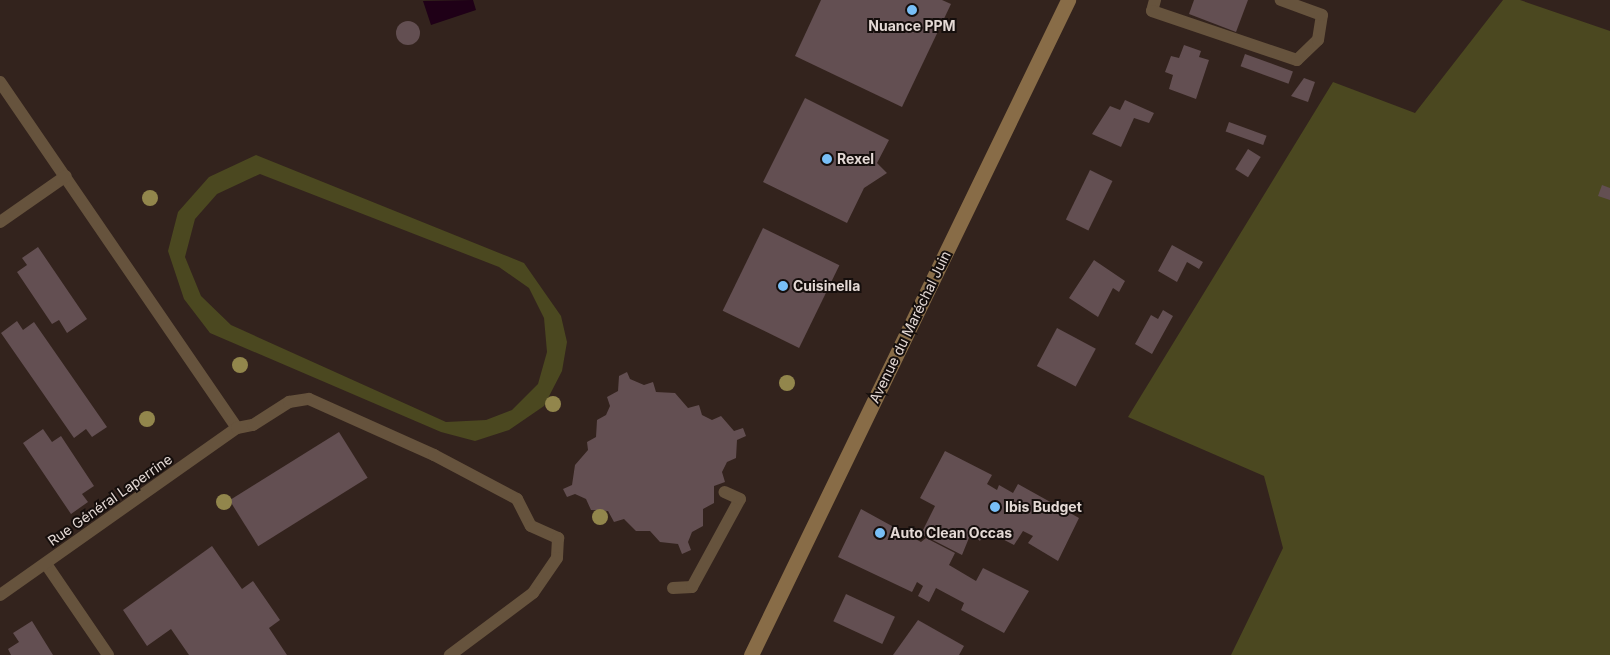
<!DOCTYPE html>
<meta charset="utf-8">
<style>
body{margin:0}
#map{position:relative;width:1610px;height:655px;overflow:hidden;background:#33231d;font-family:Inter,sans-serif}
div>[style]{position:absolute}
.green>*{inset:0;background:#4b4820}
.water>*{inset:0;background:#1f0017}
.building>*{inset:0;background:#634f52;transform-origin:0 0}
.round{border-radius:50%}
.lane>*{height:12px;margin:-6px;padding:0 6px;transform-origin:6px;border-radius:6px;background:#66533d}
.secondary>*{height:15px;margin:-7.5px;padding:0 7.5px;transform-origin:7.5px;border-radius:7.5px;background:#886c47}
.trees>*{width:16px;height:16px;margin:-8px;border-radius:50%;background:#92864c}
.dots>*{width:14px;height:14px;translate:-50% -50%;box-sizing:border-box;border:2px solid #150e0c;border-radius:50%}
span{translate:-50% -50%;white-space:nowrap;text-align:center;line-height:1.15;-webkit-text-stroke:4px #150e0c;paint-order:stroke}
.poi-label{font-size:14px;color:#e4d9d5;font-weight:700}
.left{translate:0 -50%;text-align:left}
.street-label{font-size:14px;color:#e4d9d5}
</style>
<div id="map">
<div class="green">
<i style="clip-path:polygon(1503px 0,1520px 0,1610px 31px,1610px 655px,1231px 655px,1283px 548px,1264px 476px,1128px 417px,1333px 82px,1415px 113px)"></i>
<i style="clip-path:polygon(evenodd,256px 155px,524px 263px,561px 316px,567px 342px,562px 371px,544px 406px,509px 430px,475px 441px,441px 432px,210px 333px,184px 299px,168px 251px,178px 212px,209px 177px,256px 155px,260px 174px,499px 267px,529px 288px,544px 318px,547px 352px,538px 384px,512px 410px,486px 420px,446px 422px,231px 325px,201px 296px,185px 257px,195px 219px,217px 194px,260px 174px)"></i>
</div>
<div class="water">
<i style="clip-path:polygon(473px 0,476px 10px,431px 25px,423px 1px)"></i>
</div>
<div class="building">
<i style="clip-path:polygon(821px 0,942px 0,951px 4px,902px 107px,795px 56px)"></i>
<i style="clip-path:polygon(1194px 0,1248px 0,1236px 32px,1189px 14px)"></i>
<i class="round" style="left:396px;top:21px;width:24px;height:24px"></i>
<i style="clip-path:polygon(1184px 45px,1201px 51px,1199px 57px,1209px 60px,1196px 99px,1169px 89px,1173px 75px,1165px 72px,1171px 56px,1179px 58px)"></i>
<i style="left:1245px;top:54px;width:51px;height:13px;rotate:20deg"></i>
<i style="clip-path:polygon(1304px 78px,1315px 82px,1308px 102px,1291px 96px)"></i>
<i style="clip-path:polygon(805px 98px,889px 140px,877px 163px,887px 173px,864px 188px,847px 223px,763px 182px)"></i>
<i style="clip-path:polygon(1125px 100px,1154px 113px,1149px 123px,1134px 118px,1121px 147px,1092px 134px,1110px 106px,1120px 110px)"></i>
<i style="left:1229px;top:122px;width:40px;height:10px;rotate:20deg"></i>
<i style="left:1248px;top:149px;width:15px;height:24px;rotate:32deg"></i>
<i style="left:1090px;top:170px;width:25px;height:55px;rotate:26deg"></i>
<i style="clip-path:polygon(1602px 185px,1610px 188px,1610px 200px,1598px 196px)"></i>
<i style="left:763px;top:228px;width:85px;height:92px;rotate:26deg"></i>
<i style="clip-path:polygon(1172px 245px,1203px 262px,1199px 269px,1187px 262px,1177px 282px,1158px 271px)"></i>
<i style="clip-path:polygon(38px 247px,87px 319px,67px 333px,59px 320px,52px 324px,17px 272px,27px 265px,22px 258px)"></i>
<i style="clip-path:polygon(1094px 260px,1125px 281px,1119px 292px,1113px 288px,1098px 317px,1069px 298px)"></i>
<i style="clip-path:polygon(1163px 310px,1173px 316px,1152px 354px,1135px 344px,1151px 315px,1158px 319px)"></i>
<i style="clip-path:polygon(17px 321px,23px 330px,34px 322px,107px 427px,92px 437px,86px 429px,74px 438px,1px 333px)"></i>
<i style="left:1057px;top:328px;width:44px;height:43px;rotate:28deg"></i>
<i style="clip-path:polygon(627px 372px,630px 379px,644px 385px,653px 382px,656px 392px,675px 393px,688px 408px,699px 405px,702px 415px,712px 420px,721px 416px,734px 431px,743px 428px,746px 436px,737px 440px,736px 458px,727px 462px,722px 472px,725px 482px,714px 486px,714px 503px,703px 509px,703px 526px,692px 532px,688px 542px,691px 550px,682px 554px,678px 544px,660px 542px,650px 531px,636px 531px,624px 519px,614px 522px,608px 511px,591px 510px,586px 499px,575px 494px,567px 497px,563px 489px,572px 485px,575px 465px,588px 450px,587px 442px,596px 437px,597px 420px,606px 415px,610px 406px,607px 397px,618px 391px,619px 376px)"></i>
<i style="clip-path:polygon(43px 429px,52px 442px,61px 436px,94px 486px,82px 494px,88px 502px,71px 514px,23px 443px)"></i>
<i style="left:339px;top:432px;width:54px;height:129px;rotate:58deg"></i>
<i style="clip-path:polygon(945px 451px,992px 475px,987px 484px,997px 490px,999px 485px,1013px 493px,1018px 484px,1079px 518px,1058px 561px,1028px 543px,1033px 536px,1023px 531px,1014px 545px,985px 530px,980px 541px,971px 533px,962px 555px,921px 534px,935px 506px,920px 498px)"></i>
<i style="clip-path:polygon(861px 509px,921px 542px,926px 538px,955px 553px,949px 565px,976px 581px,983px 568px,1029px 591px,1004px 633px,961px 610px,964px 603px,936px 588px,929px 602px,918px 596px,923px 586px,917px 582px,912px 592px,838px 557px)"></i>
<i style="clip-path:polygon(212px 546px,242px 589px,253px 581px,280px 620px,269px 628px,287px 655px,189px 655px,171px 629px,147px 646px,123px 610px)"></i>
<i style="left:846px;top:594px;width:54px;height:30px;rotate:25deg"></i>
<i style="clip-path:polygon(918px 620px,964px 646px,959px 655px,893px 655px)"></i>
<i style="clip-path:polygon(32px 621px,53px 655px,11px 655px,8px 649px,19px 642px,13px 633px)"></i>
</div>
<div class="lane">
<i style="left:1155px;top:0;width:11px;rotate:105deg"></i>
<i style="left:1152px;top:11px;width:153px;rotate:18.7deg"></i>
<i style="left:1297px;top:60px;width:29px;rotate:-44deg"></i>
<i style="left:1318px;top:40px;width:25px;rotate:-81deg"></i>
<i style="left:1322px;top:15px;width:44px;rotate:-159.9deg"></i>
<i style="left:0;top:82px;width:419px;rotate:55.6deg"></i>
<i style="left:0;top:222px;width:80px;rotate:-34.9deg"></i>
<i style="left:46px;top:564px;width:110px;rotate:55.7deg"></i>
<i style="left:673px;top:588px;width:19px;rotate:-3deg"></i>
<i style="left:692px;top:587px;width:100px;rotate:-61.4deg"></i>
<i style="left:740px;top:499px;width:17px;rotate:-156deg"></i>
<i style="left:0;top:595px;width:290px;rotate:-35.2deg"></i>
<i style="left:237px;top:428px;width:16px;rotate:-11deg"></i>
<i style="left:253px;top:425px;width:43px;rotate:-32.6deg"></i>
<i style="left:289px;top:402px;width:20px;rotate:-9deg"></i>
<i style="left:309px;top:399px;width:137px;rotate:24.1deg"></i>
<i style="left:434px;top:455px;width:94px;rotate:27.9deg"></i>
<i style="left:517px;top:499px;width:30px;rotate:63deg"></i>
<i style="left:531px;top:526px;width:30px;rotate:24deg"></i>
<i style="left:558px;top:538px;width:20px;rotate:93deg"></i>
<i style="left:557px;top:558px;width:42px;rotate:124.4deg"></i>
<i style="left:533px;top:593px;width:104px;rotate:143.2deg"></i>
</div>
<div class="secondary">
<i style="left:751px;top:655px;width:728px;rotate:-64.17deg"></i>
</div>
<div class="trees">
<i style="left:150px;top:198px"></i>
<i style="left:240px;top:365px"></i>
<i style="left:787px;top:383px"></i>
<i style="left:553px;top:404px"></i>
<i style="left:147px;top:419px"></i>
<i style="left:224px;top:502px"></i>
<i style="left:600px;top:517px"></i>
</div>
<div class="dots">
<i style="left:912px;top:10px;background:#78bff7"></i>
<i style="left:827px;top:159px;background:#78bff7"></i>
<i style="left:783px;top:286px;background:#78bff7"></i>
<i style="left:995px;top:507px;background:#78bff7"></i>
<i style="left:880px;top:533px;background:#78bff7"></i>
</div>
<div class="poi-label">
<span style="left:912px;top:26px">Nuance PPM</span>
<span class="left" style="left:837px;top:159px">Rexel</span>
<span class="left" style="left:793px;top:286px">Cuisinella</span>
<span class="left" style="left:1005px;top:507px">Ibis Budget</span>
<span class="left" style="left:890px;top:533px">Auto Clean Occas</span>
</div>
<div class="street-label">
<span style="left:910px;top:327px;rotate:-64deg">Avenue du Maréchal Juin</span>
<span style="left:110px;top:500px;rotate:-35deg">Rue Général Laperrine</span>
</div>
</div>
